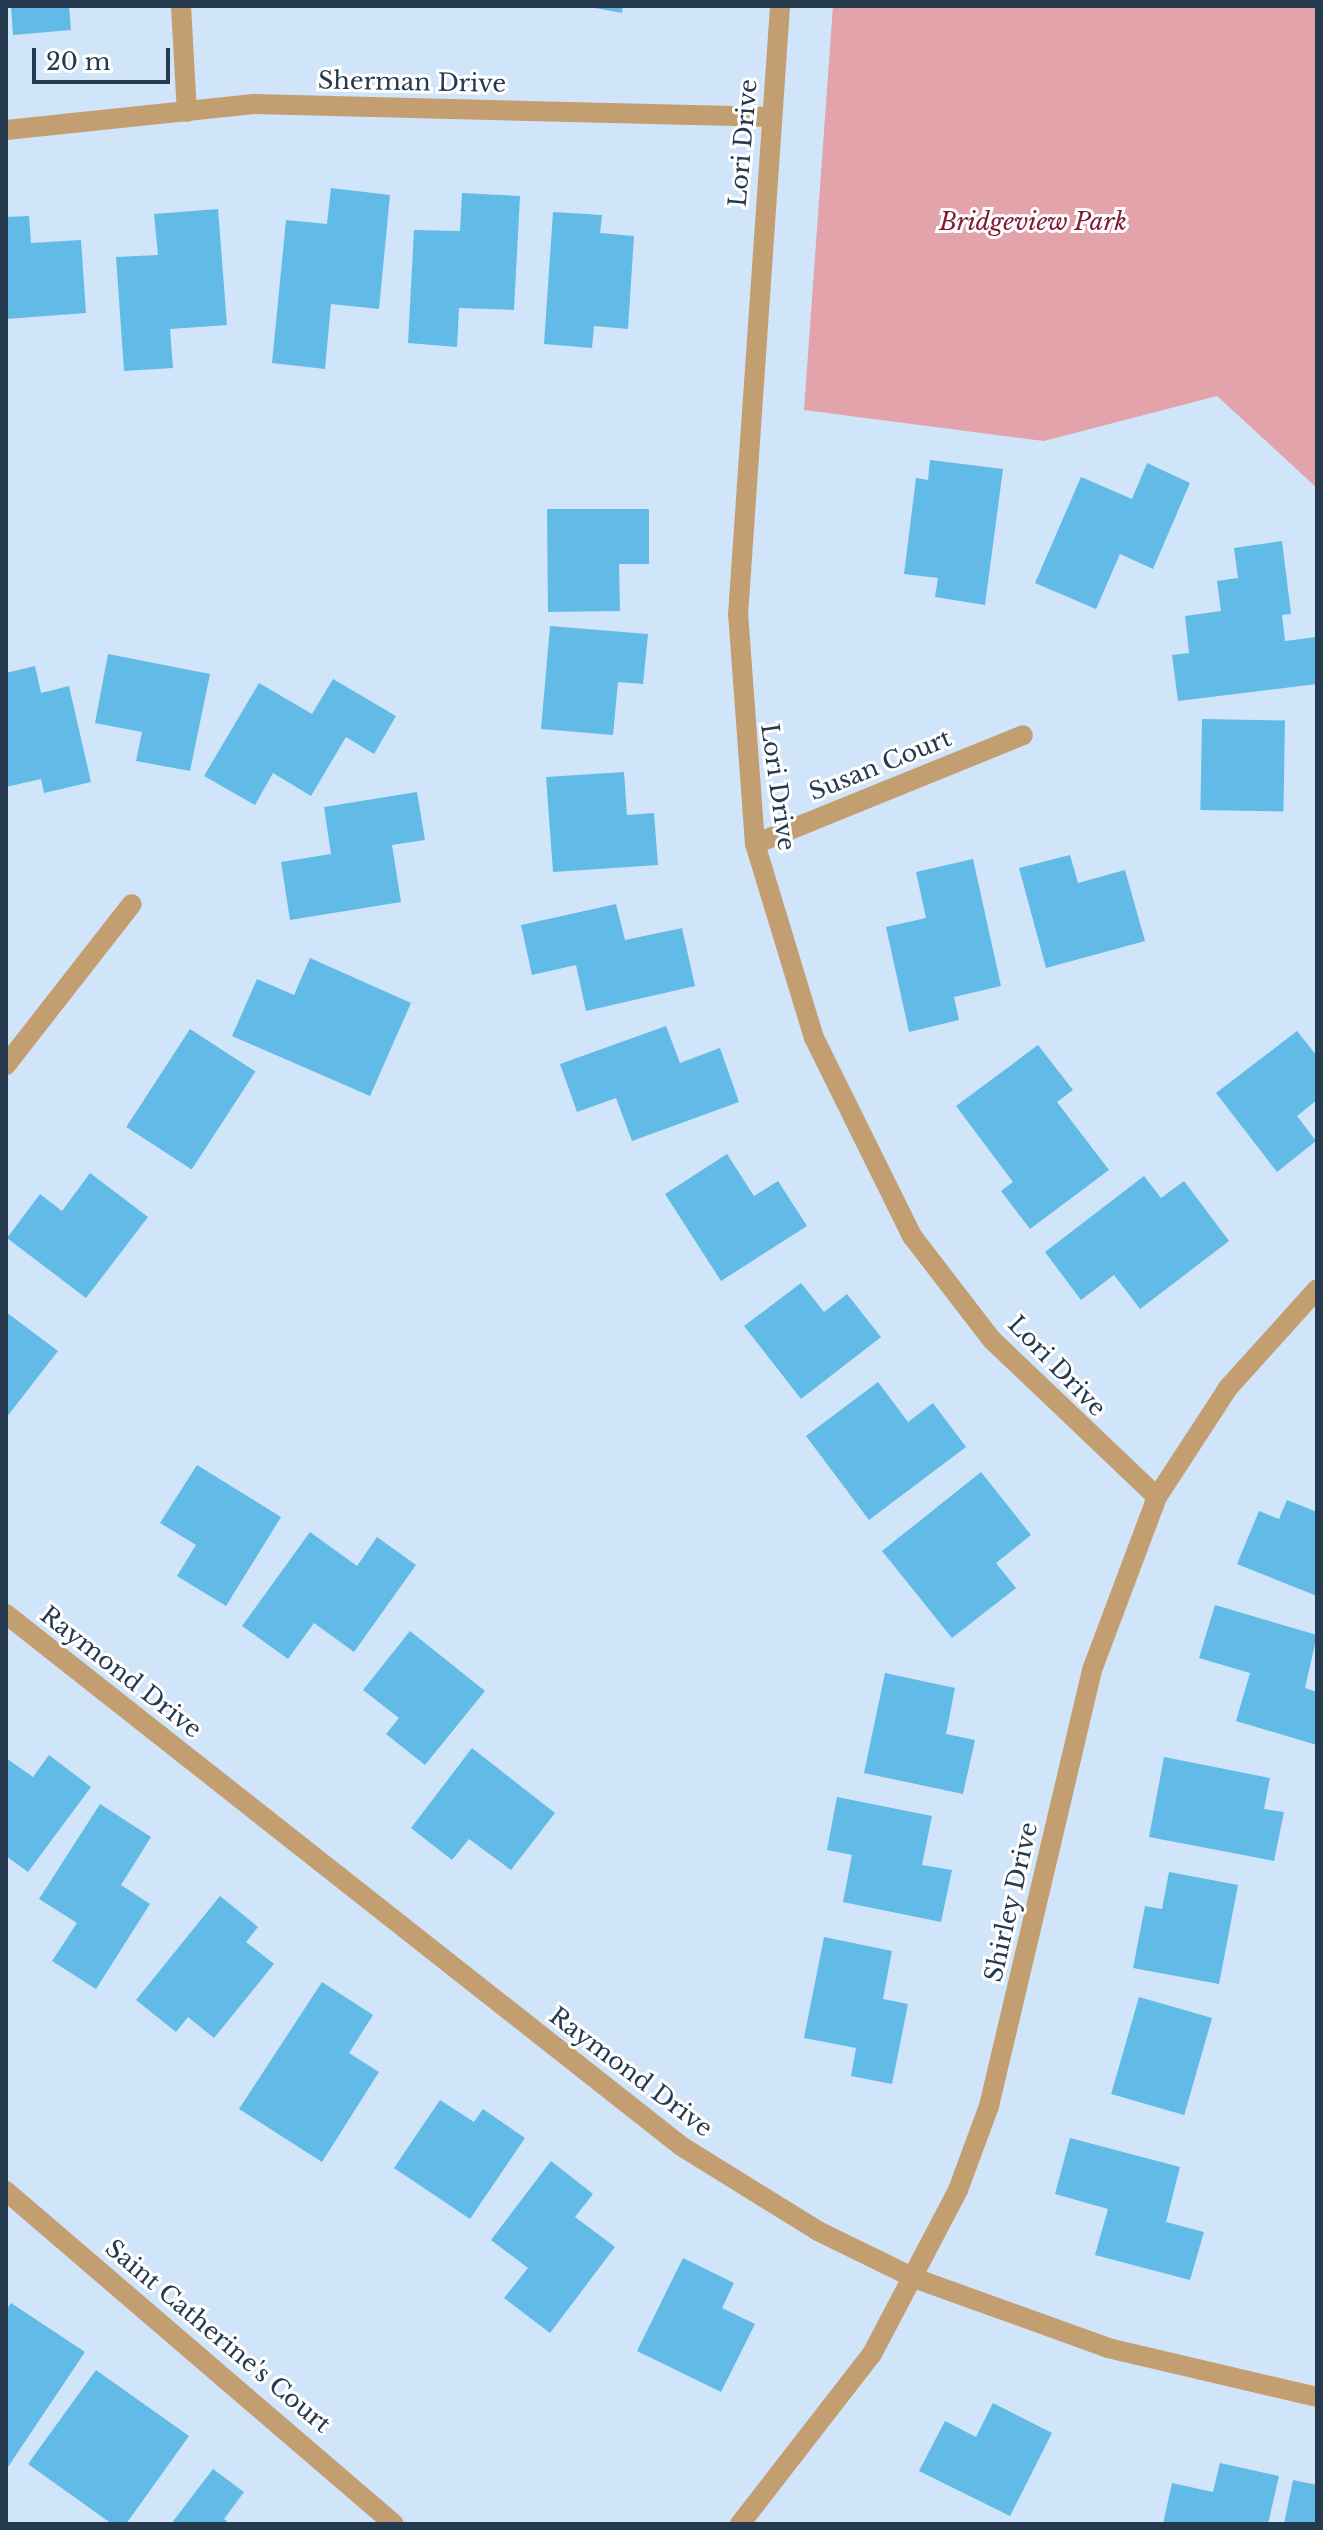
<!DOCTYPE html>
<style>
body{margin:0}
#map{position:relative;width:1323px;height:2530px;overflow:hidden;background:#d0e4fa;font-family:"Libre Baskerville",serif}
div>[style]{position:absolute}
.green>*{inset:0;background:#e3a3aa}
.building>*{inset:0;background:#62bbe7;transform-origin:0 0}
.minor>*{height:20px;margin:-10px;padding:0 10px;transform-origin:10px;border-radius:10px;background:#c39e71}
.tertiary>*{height:20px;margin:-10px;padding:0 10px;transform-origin:10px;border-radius:10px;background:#c39e71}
span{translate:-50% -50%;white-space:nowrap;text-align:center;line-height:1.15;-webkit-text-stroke:6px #fff;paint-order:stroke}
.street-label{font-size:24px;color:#25394f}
.park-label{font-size:24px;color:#811c36;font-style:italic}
.frame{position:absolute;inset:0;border:8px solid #25394f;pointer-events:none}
.scale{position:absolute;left:32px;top:48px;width:138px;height:36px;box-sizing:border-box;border:4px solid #25394f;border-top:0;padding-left:10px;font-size:24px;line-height:28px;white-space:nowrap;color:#25394f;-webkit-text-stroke:6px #fff;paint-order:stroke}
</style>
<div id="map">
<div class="green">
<i style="clip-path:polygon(833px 6px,1317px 6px,1317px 488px,1217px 396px,1044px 441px,804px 410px)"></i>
</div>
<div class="building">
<i style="clip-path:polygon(11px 6px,69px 6px,71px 30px,13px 35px)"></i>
<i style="clip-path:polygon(584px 6px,623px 6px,622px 13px)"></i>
<i style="clip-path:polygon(331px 188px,390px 195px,379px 309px,331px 304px,325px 369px,272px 363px,286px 220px,327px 224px)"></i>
<i style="clip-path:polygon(462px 193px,520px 196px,514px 310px,459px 308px,457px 347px,408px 343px,414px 230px,460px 231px)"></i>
<i style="clip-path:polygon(218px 209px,227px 325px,170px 329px,173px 368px,124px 371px,116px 257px,158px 255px,154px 214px)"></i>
<i style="clip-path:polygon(553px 212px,602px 215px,600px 233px,634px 236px,628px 329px,594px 326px,592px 348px,544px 344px)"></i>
<i style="clip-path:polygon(29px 216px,31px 243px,81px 240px,86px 313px,6px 319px,6px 217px)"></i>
<i style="clip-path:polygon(930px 460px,1003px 469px,985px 605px,935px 597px,938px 578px,904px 574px,916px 478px,928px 480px)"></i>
<i style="clip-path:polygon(1147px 463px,1190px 483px,1153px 569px,1120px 554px,1096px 609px,1035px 583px,1081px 477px,1132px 499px)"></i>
<i style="clip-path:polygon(547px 509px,649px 509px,649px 564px,619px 564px,620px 611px,548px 612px)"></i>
<i style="clip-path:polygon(1282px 541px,1291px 614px,1282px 615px,1285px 641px,1317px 637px,1317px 684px,1178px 701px,1172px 655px,1189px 653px,1185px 616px,1221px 611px,1217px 581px,1238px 578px,1234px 548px)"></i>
<i style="clip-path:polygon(550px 626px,648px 634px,643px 684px,618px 682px,613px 735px,541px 729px)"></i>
<i style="clip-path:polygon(108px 654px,210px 674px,190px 771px,136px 761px,142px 732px,95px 723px)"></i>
<i style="clip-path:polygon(35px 666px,41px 693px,69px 686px,91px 782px,44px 793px,41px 779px,6px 787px,6px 673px)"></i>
<i style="clip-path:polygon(333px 679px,396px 716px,374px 754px,346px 737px,311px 796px,273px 773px,255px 805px,204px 776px,259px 683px,312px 714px)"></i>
<i style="left:1202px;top:719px;width:83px;height:91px;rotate:1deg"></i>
<i style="clip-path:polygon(624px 772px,627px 815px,654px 813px,658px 865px,553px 872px,546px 777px)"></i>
<i style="clip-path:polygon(417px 792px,425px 840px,392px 845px,401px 902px,290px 920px,281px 862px,331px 854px,324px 807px)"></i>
<i style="clip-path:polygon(1070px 855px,1078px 883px,1125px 870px,1145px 941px,1046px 968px,1019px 868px)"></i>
<i style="clip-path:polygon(973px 859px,1001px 986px,954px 997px,959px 1020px,909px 1032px,886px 927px,926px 918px,916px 872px)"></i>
<i style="clip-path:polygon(616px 904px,625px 940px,682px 928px,695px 986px,586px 1011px,576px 965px,532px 975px,521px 925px)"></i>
<i style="clip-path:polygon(310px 958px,411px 1003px,370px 1096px,232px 1036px,257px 979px,294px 995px)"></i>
<i style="clip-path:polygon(666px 1026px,680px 1063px,720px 1048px,739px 1102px,632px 1141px,616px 1098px,577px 1112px,560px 1064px)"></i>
<i style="left:190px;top:1029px;width:78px;height:117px;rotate:33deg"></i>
<i style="clip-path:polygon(1297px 1031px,1317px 1056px,1317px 1100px,1297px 1116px,1316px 1141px,1277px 1172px,1216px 1093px)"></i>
<i style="clip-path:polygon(1038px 1045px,1073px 1090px,1057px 1102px,1109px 1170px,1030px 1229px,1001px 1191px,1013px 1182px,956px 1106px)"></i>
<i style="clip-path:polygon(727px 1154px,754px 1196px,778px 1181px,807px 1226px,721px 1281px,665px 1194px)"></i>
<i style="clip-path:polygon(90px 1173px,148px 1217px,86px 1298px,7px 1238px,40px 1194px,62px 1211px)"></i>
<i style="clip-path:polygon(1144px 1176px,1161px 1198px,1184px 1181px,1229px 1241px,1140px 1309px,1114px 1275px,1081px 1300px,1045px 1252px)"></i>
<i style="clip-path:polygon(801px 1283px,824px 1312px,847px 1294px,881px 1337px,801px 1399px,744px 1326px)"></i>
<i style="clip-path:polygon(6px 1312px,58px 1351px,6px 1418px)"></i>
<i style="clip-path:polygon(878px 1382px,908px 1422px,933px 1403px,966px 1447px,869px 1520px,806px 1436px)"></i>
<i style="clip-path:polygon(197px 1465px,281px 1517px,226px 1606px,177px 1576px,196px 1545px,160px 1523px)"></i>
<i style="clip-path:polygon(981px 1472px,1031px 1535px,996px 1563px,1016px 1588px,952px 1638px,882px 1551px)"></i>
<i style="clip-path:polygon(1287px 1500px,1317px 1512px,1317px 1596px,1237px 1564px,1259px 1511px,1279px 1519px)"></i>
<i style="clip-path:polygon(310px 1532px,357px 1566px,377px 1537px,416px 1565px,354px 1652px,314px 1623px,288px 1659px,242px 1626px)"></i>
<i style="clip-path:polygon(1215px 1605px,1317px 1635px,1305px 1688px,1317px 1692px,1317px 1745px,1236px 1721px,1250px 1673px,1199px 1658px)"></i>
<i style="clip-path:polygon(410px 1631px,485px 1691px,425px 1765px,386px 1734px,399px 1718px,363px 1690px)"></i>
<i style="clip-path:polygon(885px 1673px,955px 1688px,946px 1734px,975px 1740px,963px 1794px,864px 1773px)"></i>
<i style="clip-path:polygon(472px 1748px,555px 1813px,511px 1870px,469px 1839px,452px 1860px,411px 1828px)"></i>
<i style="clip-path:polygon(49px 1755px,91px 1787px,28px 1872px,6px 1856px,6px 1758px,33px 1777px)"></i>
<i style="clip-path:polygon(1164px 1757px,1270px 1778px,1264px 1809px,1284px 1812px,1274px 1861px,1149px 1837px)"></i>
<i style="clip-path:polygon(837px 1797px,932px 1816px,922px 1865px,952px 1870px,941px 1922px,843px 1902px,852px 1855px,827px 1850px)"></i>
<i style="clip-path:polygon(100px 1804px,151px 1837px,121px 1885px,150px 1904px,96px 1989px,52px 1961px,77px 1923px,39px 1899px)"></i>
<i style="clip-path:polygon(1169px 1872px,1238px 1885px,1219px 1984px,1133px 1968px,1145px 1906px,1162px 1909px)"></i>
<i style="clip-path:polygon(220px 1896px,258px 1927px,246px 1942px,274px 1964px,214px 2038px,188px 2017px,176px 2032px,136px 2000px)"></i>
<i style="clip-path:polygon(824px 1937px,892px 1951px,883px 1999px,908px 2004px,892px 2084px,851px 2076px,856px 2048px,804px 2038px)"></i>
<i style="clip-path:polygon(322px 1982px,373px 2015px,349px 2053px,379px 2072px,322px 2162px,239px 2109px)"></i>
<i style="left:1139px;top:1997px;width:76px;height:101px;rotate:16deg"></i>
<i style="clip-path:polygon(440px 2100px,474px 2122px,483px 2109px,525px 2138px,470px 2219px,394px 2168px)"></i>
<i style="clip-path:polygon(1070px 2138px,1180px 2167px,1166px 2222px,1204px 2232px,1190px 2280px,1095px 2255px,1108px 2209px,1055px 2194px)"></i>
<i style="clip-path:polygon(551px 2161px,593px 2194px,575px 2217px,615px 2247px,550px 2333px,504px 2298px,528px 2268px,491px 2240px)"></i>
<i style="clip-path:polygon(683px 2258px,734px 2283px,722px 2308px,755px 2324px,721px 2392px,637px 2351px)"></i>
<i style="clip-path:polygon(11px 2303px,85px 2352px,6px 2470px,6px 2310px)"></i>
<i style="clip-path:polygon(96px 2370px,189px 2436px,126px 2524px,112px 2524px,28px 2464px)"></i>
<i style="clip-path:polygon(993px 2403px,1052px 2433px,1010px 2516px,919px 2471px,945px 2421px,976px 2437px)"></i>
<i style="clip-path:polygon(1220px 2463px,1279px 2476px,1268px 2524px,1163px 2524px,1172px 2483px,1213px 2492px)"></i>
<i style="clip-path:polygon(213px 2469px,244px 2492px,224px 2519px,230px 2524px,171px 2524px)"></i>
<i style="clip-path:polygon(1293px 2480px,1317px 2485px,1317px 2524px,1284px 2524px)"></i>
</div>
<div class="minor">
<i style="left:181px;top:6px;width:106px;rotate:86.8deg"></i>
<i style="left:755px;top:844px;width:289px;rotate:-22.1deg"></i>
<i style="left:6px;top:1065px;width:204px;rotate:-52deg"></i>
<i style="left:1157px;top:1497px;width:130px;rotate:-56.9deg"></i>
<i style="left:1228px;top:1388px;width:133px;rotate:-48deg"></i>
<i style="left:6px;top:1614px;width:859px;rotate:38.24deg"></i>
<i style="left:681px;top:2146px;width:161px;rotate:31.8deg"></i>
<i style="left:818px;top:2231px;width:107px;rotate:26.1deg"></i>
<i style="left:914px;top:2278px;width:206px;rotate:19.8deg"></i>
<i style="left:1108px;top:2348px;width:215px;rotate:13.2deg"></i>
<i style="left:6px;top:2191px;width:511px;rotate:40.64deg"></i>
</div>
<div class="tertiary">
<i style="left:6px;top:130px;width:249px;rotate:-6deg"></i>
<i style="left:254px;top:104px;width:516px;rotate:1.44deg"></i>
<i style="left:740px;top:2524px;width:215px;rotate:-52.2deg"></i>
<i style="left:872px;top:2354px;width:185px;rotate:-62.3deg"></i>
<i style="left:958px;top:2190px;width:90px;rotate:-69.7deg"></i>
<i style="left:989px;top:2106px;width:448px;rotate:-76.7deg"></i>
<i style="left:1092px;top:1670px;width:185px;rotate:-69.4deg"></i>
<i style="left:1157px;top:1497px;width:228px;rotate:-136.4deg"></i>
<i style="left:992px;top:1340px;width:131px;rotate:-127.6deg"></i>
<i style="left:912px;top:1236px;width:221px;rotate:-116.3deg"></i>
<i style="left:814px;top:1038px;width:203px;rotate:-106.9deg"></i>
<i style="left:755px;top:844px;width:230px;rotate:-94.2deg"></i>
<i style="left:738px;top:615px;width:610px;rotate:-86.05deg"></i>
</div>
<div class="street-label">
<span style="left:412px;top:82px;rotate:1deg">Sherman Drive</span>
<span style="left:743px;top:143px;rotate:-85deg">Lori Drive</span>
<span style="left:880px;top:765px;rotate:-22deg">Susan Court</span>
<span style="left:778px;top:787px;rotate:82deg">Lori Drive</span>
<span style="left:1057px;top:1366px;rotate:46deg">Lori Drive</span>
<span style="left:121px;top:1672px;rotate:38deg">Raymond Drive</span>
<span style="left:1011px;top:1902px;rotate:-77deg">Shirley Drive</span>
<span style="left:631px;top:2072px;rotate:37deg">Raymond Drive</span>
<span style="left:218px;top:2336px;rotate:40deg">Saint Catherine's Court</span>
</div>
<div class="park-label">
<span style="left:1033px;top:222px">Bridgeview Park</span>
</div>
<div class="frame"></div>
<div class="scale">20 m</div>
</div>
